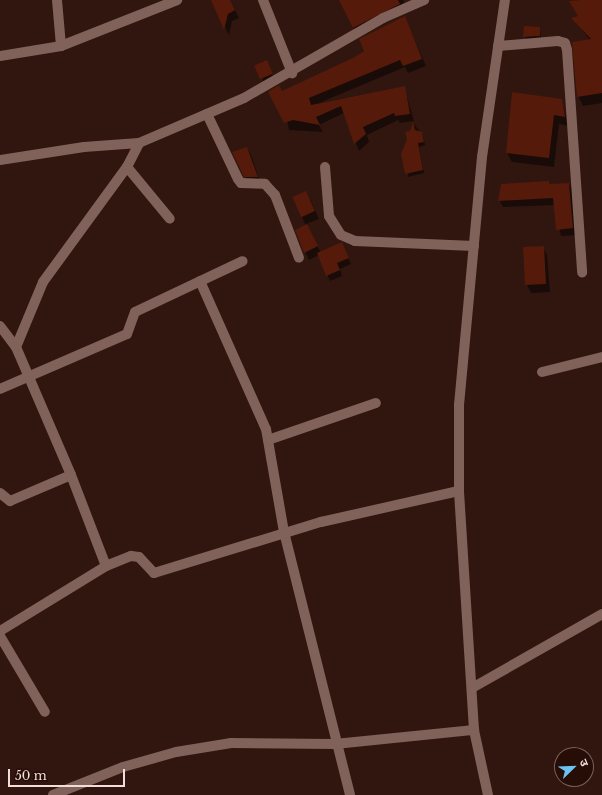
<!DOCTYPE html>
<meta charset="utf-8">
<style>
body{margin:0}
#map{position:relative;width:602px;height:795px;overflow:hidden;background:#30160f;font-family:"Libre Baskerville","Noto Sans Devanagari",serif}
div>[style]{position:absolute}
.shadow>*{inset:0;background:#0007}
.building>*{inset:0;background:#551a09;transform-origin:0 0}
.minor>*{height:10px;margin:-5px;padding:0 5px;transform-origin:5px;border-radius:5px;background:#80625a}
span{translate:-50% -50%;white-space:nowrap;text-align:center;line-height:1.15;-webkit-text-stroke:3px #260d06;paint-order:stroke}
.north{position:absolute;left:554px;top:747px;width:40px;height:40px;box-sizing:border-box;background:#260d06;border:1px solid #77615a;border-radius:50%;rotate:67deg;font-size:11px;font-weight:700;line-height:16px;text-align:center;color:#f1ded9}
.north::after{content:'';display:block;margin:auto;width:14px;height:18px;background:#6ec2f3;clip-path:polygon(50% 0,100% 100%,50% 72%,0 100%)}
.scale{position:absolute;left:8px;top:769px;width:117px;height:18px;box-sizing:border-box;border:2px solid #f1ded9;border-top:0;padding-left:5px;font-size:12px;line-height:14px;white-space:nowrap;color:#f1ded9;-webkit-text-stroke:3px #260d06;paint-order:stroke}
</style>
<div id="map">
<div class="shadow">
<i style="clip-path:polygon(230px 0,239px 18px,232px 21px,229px 35px,213px 2px)"></i>
<i style="clip-path:polygon(340px 0,403px 0,408px 9px,358px 36px)"></i>
<i style="clip-path:polygon(577px 0,602px 0,602px 103px,583px 106px,578px 96px,590px 40px,573px 18px,579px 17px,570px 2px)"></i>
<i style="clip-path:polygon(404px 17px,426px 66px,408px 73px,405px 67px,319px 103px,404px 87px,414px 121px,400px 123px,398px 120px,367px 135px,369px 142px,359px 151px,344px 113px,319px 125px,323px 132px,289px 130px,282px 92px,355px 58px)"></i>
<i style="clip-path:polygon(525px 27px,540px 28px,541px 39px,526px 40px)"></i>
<i style="clip-path:polygon(269px 65px,273px 76px,265px 83px,256px 68px)"></i>
<i style="clip-path:polygon(561px 100px,569px 126px,559px 124px,554px 167px,512px 162px,507px 153px)"></i>
<i style="clip-path:polygon(414px 124px,423px 136px,425px 145px,419px 147px,424px 173px,408px 177px)"></i>
<i style="clip-path:polygon(247px 148px,251px 155px,261px 184px,249px 183px,245px 176px)"></i>
<i style="clip-path:polygon(569px 184px,573px 191px,576px 235px,561px 236px,554px 205px,503px 207px,499px 200px,502px 185px)"></i>
<i style="clip-path:polygon(293px 197px,310px 199px,319px 219px,306px 224px,321px 253px,345px 250px,351px 264px,340px 269px,342px 276px,330px 281px,319px 255px,309px 260px,305px 252px,306px 226px)"></i>
<i style="clip-path:polygon(543px 247px,547px 255px,550px 292px,531px 293px,527px 285px)"></i>
</div>
<div class="building">
<i style="clip-path:polygon(211px 0,230px 0,235px 10px,228px 14px,224px 30px)"></i>
<i style="clip-path:polygon(339px 0,398px 0,400px 4px,353px 28px)"></i>
<i style="clip-path:polygon(579px 0,602px 0,602px 93px,577px 97px,572px 42px,591px 39px,571px 18px,578px 16px,569px 1px)"></i>
<i style="clip-path:polygon(405px 16px,422px 59px,403px 66px,400px 60px,309px 98px,311px 105px,405px 86px,410px 114px,395px 116px,394px 113px,363px 127px,366px 134px,354px 144px,341px 106px,316px 117px,320px 125px,293px 120px,284px 123px,268px 92px,279px 85px,282px 91px,355px 57px,364px 51px,359px 39px)"></i>
<i style="clip-path:polygon(524px 26px,540px 27px,540px 36px,523px 37px)"></i>
<i style="left:267px;top:60px;width:15px;height:14px;rotate:67deg"></i>
<i style="clip-path:polygon(512px 92px,562px 99px,565px 117px,554px 115px,549px 158px,506px 153px)"></i>
<i style="clip-path:polygon(413px 122px,415px 130px,422px 132px,424px 142px,418px 143px,423px 170px,405px 174px,401px 154px,407px 139px,405px 132px,410px 131px)"></i>
<i style="clip-path:polygon(247px 147px,258px 177px,244px 177px,232px 152px)"></i>
<i style="clip-path:polygon(549px 181px,549px 184px,569px 183px,573px 228px,556px 230px,553px 198px,498px 201px,501px 184px)"></i>
<i style="left:306px;top:191px;width:22px;height:15px;rotate:66deg"></i>
<i style="clip-path:polygon(307px 224px,318px 246px,304px 253px,295px 230px)"></i>
<i style="clip-path:polygon(342px 242px,349px 258px,337px 263px,340px 270px,326px 276px,317px 253px)"></i>
<i style="left:544px;top:246px;width:38px;height:21px;rotate:87deg"></i>
</div>
<div class="minor">
<i style="left:57px;top:0;width:46px;rotate:85deg"></i>
<i style="left:263px;top:0;width:79px;rotate:68.3deg"></i>
<i style="left:498px;top:46px;width:60px;rotate:-4.8deg"></i>
<i style="left:558px;top:41px;width:7px;rotate:16deg"></i>
<i style="left:565px;top:43px;width:7px;rotate:74deg"></i>
<i style="left:567px;top:50px;width:223px;rotate:86.1deg"></i>
<i style="left:0;top:56px;width:62px;rotate:-9.3deg"></i>
<i style="left:61px;top:46px;width:125px;rotate:-21.6deg"></i>
<i style="left:207px;top:114px;width:72px;rotate:64.5deg"></i>
<i style="left:238px;top:179px;width:5px;rotate:53deg"></i>
<i style="left:241px;top:183px;width:24px;rotate:2deg"></i>
<i style="left:265px;top:184px;width:15px;rotate:48deg"></i>
<i style="left:275px;top:195px;width:67px;rotate:69.1deg"></i>
<i style="left:0;top:160px;width:85px;rotate:-8.8deg"></i>
<i style="left:84px;top:147px;width:55px;rotate:-4.2deg"></i>
<i style="left:139px;top:143px;width:114px;rotate:-23.2deg"></i>
<i style="left:244px;top:98px;width:160px;rotate:-29.9deg"></i>
<i style="left:383px;top:18px;width:45px;rotate:-23.7deg"></i>
<i style="left:127px;top:167px;width:67px;rotate:50.4deg"></i>
<i style="left:325px;top:167px;width:49px;rotate:85.3deg"></i>
<i style="left:329px;top:216px;width:22px;rotate:58deg"></i>
<i style="left:341px;top:235px;width:15px;rotate:23deg"></i>
<i style="left:355px;top:241px;width:119px;rotate:2.4deg"></i>
<i style="left:200px;top:281px;width:162px;rotate:66deg"></i>
<i style="left:266px;top:429px;width:105px;rotate:80.1deg"></i>
<i style="left:284px;top:532px;width:271px;rotate:75.9deg"></i>
<i style="left:0;top:326px;width:26px;rotate:53deg"></i>
<i style="left:16px;top:347px;width:139px;rotate:66.7deg"></i>
<i style="left:71px;top:475px;width:97px;rotate:69deg"></i>
<i style="left:16px;top:347px;width:70px;rotate:-67.4deg"></i>
<i style="left:43px;top:282px;width:142px;rotate:-53.9deg"></i>
<i style="left:127px;top:167px;width:27px;rotate:-63deg"></i>
<i style="left:542px;top:372px;width:62px;rotate:-14deg"></i>
<i style="left:0;top:389px;width:138px;rotate:-23.4deg"></i>
<i style="left:127px;top:334px;width:23px;rotate:-70deg"></i>
<i style="left:135px;top:312px;width:119px;rotate:-25.3deg"></i>
<i style="left:268px;top:440px;width:114px;rotate:-18.9deg"></i>
<i style="left:0;top:493px;width:13px;rotate:39deg"></i>
<i style="left:10px;top:501px;width:66px;rotate:-23.1deg"></i>
<i style="left:0;top:631px;width:124px;rotate:-31.5deg"></i>
<i style="left:106px;top:566px;width:27px;rotate:-22deg"></i>
<i style="left:131px;top:556px;width:8px;rotate:7deg"></i>
<i style="left:139px;top:557px;width:22px;rotate:47deg"></i>
<i style="left:154px;top:573px;width:175px;rotate:-17deg"></i>
<i style="left:321px;top:522px;width:141px;rotate:-12.7deg"></i>
<i style="left:0;top:636px;width:88px;rotate:59.4deg"></i>
<i style="left:472px;top:688px;width:150px;rotate:-29.6deg"></i>
<i style="left:53px;top:795px;width:75px;rotate:-21.8deg"></i>
<i style="left:123px;top:767px;width:55px;rotate:-15.8deg"></i>
<i style="left:176px;top:752px;width:56px;rotate:-9.3deg"></i>
<i style="left:231px;top:743px;width:104px;rotate:0.6deg"></i>
<i style="left:335px;top:744px;width:140px;rotate:-5.8deg"></i>
<i style="left:488px;top:795px;width:66px;rotate:-102.2deg"></i>
<i style="left:474px;top:730px;width:239px;rotate:-93.6deg"></i>
<i style="left:459px;top:491px;width:86px;rotate:-90deg"></i>
<i style="left:459px;top:405px;width:249px;rotate:-84.7deg"></i>
<i style="left:482px;top:157px;width:159px;rotate:-81.7deg"></i>
</div>
<div class="north">उ</div>
<div class="scale">50 m</div>
</div>
